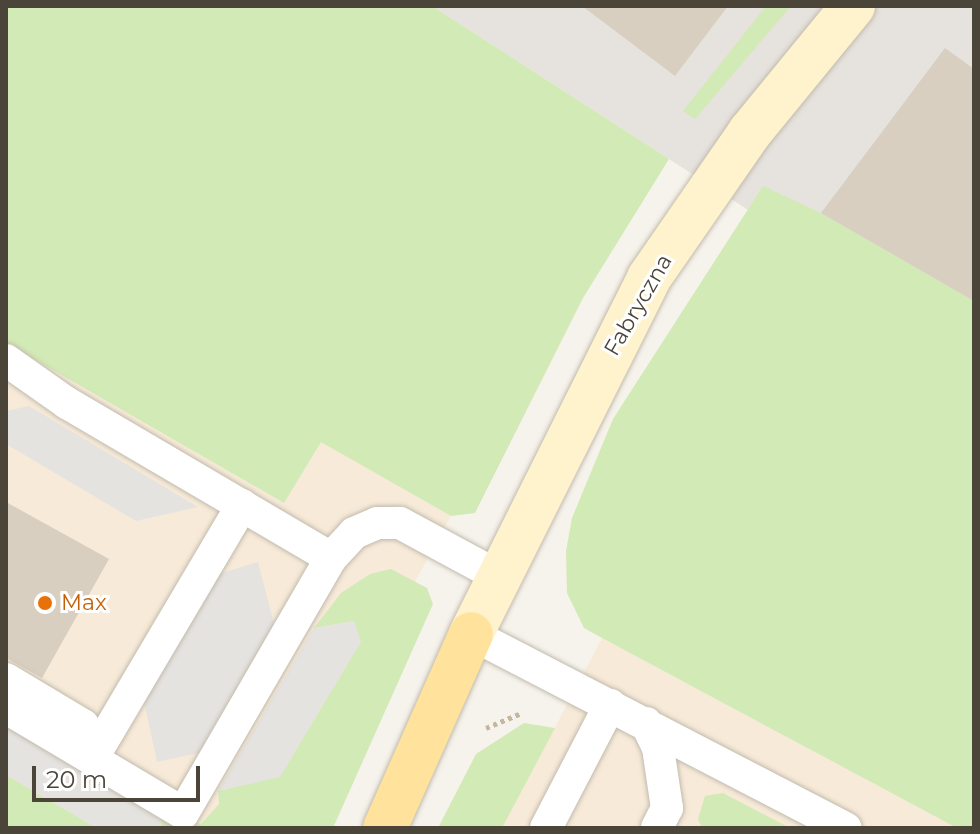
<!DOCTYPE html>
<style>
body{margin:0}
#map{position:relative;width:980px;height:834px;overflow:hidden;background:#f6f3ec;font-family:Montserrat,sans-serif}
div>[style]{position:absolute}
.commercial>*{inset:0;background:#f7ead8}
.industrial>*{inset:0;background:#e6e2dd}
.green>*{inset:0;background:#d2eab5}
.parking>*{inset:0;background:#e5e3e0}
.building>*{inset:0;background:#d8cfc1}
.path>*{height:5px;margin-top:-2.5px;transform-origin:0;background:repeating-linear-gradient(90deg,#c4b79f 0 4px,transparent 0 8px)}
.roads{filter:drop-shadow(0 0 2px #c2bbae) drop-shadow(0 0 2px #c2bbae)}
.lane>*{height:32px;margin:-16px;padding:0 16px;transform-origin:16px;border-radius:16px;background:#fff}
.secondary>*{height:44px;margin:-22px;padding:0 22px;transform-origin:22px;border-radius:22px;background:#fff3cd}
.primary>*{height:44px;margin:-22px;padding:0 22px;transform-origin:22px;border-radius:22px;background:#ffe39c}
.dots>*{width:22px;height:22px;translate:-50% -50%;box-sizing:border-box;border:4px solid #fff;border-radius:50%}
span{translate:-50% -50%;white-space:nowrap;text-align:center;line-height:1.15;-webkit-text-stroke:6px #fff;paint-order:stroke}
.street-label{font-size:22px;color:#4b4439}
.food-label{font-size:22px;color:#c56008}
.left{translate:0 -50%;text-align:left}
.frame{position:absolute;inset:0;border:8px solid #4b4439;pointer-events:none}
.scale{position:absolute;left:32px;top:766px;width:168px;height:36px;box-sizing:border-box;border:4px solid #4b4439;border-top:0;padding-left:10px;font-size:24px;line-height:28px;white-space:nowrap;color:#4b4439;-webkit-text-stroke:6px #fff;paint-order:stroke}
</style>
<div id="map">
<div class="commercial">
<i style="clip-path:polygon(6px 343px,284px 503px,321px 441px,451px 516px,280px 828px,42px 828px,6px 808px)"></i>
<i style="clip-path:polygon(602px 638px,958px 828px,502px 828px)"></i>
</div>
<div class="industrial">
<i style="clip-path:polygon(432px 6px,974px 6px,974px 356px,669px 159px)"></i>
</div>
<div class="green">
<i style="clip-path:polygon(6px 6px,432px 6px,669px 159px,583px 298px,475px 513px,451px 516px,321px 442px,284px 503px,6px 343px)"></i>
<i style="clip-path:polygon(766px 6px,791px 6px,695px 119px,683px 111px)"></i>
<i style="clip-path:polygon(763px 186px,821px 213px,974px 301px,974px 828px,957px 828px,602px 638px,584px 628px,567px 593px,566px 551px,572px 518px,613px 419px)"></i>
<i style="clip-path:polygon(391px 569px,427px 588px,433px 604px,333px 828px,162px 828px,159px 813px,201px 824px,219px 804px,218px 791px,280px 776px,354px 621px,314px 628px,341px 593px,370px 574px)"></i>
<i style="clip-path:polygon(524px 723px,555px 728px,502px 828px,438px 828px,476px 754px)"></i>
<i style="clip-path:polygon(6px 775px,97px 828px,6px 828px)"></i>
<i style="clip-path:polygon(723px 793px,790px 828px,702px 828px,698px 819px,705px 796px)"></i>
</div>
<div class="parking">
<i style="clip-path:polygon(29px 406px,198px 507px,136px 521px,6px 444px,6px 411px)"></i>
<i style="clip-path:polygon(258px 562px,274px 624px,199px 753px,157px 762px,143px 697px,216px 575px)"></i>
<i style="clip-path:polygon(354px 621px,361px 642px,280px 777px,218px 791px,314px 628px)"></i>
<i style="clip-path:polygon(6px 723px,159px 813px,162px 828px,97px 828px,6px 775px)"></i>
</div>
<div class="building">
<i style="clip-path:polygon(582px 6px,728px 6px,675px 76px)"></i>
<i style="clip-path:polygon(945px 48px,974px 69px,974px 301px,821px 213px)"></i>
<i style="clip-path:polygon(6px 502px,109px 559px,42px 678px,6px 658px)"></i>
</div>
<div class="path">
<i style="left:486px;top:728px;width:38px;rotate:-23deg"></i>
</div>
<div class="roads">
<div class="lane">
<i style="left:6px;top:360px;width:75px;rotate:35.2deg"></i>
<i style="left:67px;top:403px;width:306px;rotate:30.4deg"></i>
<i style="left:331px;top:558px;width:295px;rotate:120.1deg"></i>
<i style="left:183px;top:813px;width:206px;rotate:-149.3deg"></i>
<i style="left:331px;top:558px;width:34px;rotate:-47deg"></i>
<i style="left:354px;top:533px;width:25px;rotate:-23deg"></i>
<i style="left:377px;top:523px;width:23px"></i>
<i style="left:400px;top:523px;width:111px;rotate:28.4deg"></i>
<i style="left:471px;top:634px;width:422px;rotate:27.4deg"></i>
<i style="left:6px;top:679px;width:90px;rotate:30.9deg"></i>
<i style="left:83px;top:725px;width:35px;rotate:75deg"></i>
<i style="left:646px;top:723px;width:28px;rotate:64deg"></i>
<i style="left:658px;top:748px;width:61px;rotate:81.5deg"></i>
<i style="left:667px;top:808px;width:22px;rotate:117deg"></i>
<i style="left:92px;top:759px;width:295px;rotate:-59.4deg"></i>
<i style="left:546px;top:828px;width:139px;rotate:-62.5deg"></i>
</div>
<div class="secondary">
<i style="left:471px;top:634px;width:398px;rotate:-63.4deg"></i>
<i style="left:649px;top:278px;width:178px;rotate:-55.3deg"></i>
<i style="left:750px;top:132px;width:163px;rotate:-50.7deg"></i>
</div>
<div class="primary">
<i style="left:385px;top:828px;width:212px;rotate:-66.1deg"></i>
</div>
</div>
<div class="dots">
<i style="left:45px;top:603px;background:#e8710a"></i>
</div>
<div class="street-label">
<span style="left:638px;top:305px;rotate:-60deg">Fabryczna</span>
</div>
<div class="food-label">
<span class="left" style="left:61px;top:603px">Max</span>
</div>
<div class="frame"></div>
<div class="scale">20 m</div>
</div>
